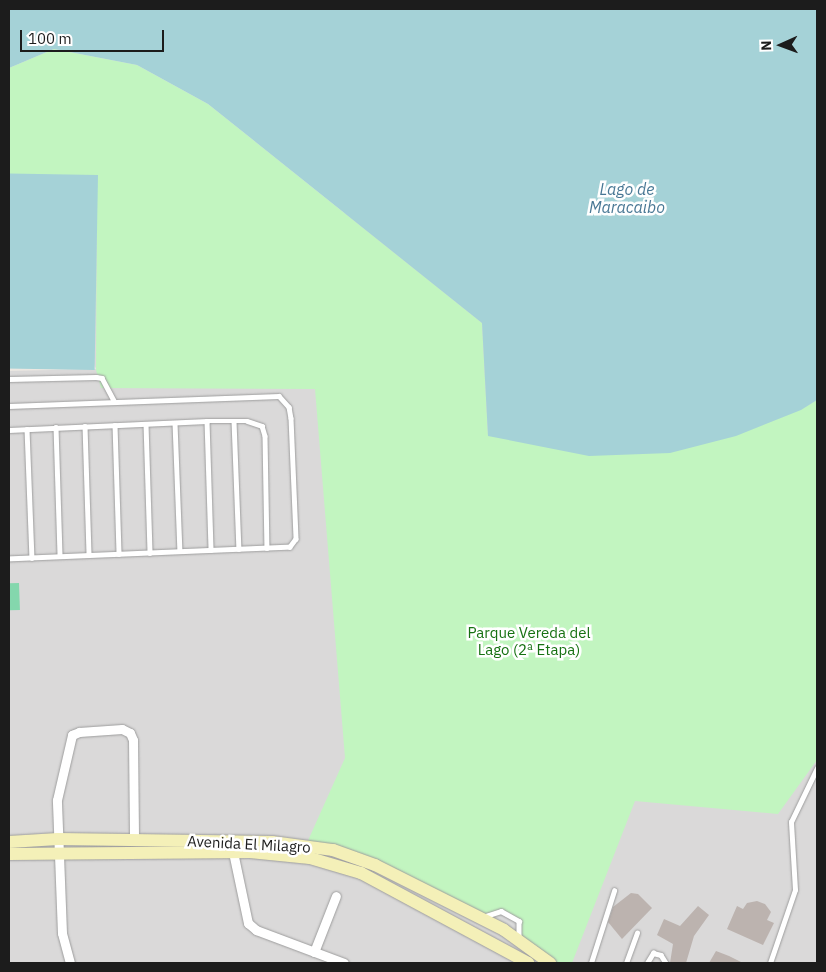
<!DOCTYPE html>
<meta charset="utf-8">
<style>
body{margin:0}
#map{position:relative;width:826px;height:972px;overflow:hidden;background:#ece8e2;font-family:"IBM Plex Sans",sans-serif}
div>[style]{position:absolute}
.residential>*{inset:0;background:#dad9d9}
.park>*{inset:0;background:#c2f5c0}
.pitch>*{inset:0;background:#84d7ad;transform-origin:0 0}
.parking>*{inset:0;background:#dcdcdc}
.water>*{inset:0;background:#a5d2d7;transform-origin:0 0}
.building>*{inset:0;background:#bcb3af}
.roads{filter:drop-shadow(0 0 1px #9d9d9d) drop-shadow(0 0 1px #9d9d9d)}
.service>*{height:4.5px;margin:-2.25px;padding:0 2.25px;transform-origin:2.25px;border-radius:2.25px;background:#fff}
.minor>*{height:9px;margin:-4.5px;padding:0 4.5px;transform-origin:4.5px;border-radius:4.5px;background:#fff}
.secondary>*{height:12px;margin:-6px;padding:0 6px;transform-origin:6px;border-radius:6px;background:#f4f0b8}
span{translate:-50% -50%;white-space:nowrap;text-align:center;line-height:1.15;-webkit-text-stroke:5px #fff;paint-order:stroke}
.park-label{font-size:15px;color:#167112}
.street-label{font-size:15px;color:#1c1c1c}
.water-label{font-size:16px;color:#497895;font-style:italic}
.frame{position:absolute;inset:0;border:10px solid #1c1c1c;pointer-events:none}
.north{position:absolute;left:756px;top:20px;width:50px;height:50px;-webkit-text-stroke:4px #fff;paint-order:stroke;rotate:268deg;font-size:14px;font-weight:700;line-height:20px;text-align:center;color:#1c1c1c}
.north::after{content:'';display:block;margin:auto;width:18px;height:22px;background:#1c1c1c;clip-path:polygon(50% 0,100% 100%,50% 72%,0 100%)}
.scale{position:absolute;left:20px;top:30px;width:144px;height:22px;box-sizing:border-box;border:2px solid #1c1c1c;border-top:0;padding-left:6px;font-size:15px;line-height:18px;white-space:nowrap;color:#1c1c1c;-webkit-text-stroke:4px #fff;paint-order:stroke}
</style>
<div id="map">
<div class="residential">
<i style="clip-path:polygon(9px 68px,800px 410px,817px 400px,817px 963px,9px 963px,9px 371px,96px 369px,22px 177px,9px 179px)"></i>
</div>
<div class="park">
<i style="clip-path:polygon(54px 49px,137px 65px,208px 104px,482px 323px,488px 436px,800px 410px,817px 400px,817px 760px,778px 814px,635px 801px,572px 963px,556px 963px,422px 889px,306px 845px,345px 758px,315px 389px,101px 388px,96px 370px,97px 175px,9px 179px,9px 68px)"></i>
</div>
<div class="pitch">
<i style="left:19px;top:583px;width:27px;height:10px;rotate:88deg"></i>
</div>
<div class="parking">
<i style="clip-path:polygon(502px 913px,517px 922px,518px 938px,482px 918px)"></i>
</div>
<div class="water">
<i style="clip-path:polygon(9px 9px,817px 9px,817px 400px,801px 410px,736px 436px,670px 453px,589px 456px,488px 436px,482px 323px,208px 104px,137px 65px,54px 49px,9px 68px)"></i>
<i style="left:98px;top:175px;width:195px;height:89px;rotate:91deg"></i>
</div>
<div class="building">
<i style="clip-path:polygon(631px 893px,638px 894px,652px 908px,622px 939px,608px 922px,613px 907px)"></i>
<i style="clip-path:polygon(757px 901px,765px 904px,771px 912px,767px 920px,774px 923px,763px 945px,727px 929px,737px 906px,743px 909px,747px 903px)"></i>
<i style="clip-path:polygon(698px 906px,709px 915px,694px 936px,686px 963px,670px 963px,673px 944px,657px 935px,664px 919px,680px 926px)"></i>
<i style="clip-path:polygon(716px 951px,729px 956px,743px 963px,709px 963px)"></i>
</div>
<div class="roads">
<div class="service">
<i style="left:9px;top:379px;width:87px;rotate:-1.3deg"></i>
<i style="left:96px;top:377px;width:6px;rotate:9deg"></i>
<i style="left:102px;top:378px;width:26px;rotate:62deg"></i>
<i style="left:9px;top:406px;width:270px;rotate:-2.1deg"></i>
<i style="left:279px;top:396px;width:15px;rotate:48deg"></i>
<i style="left:289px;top:407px;width:11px;rotate:80deg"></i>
<i style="left:291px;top:418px;width:121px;rotate:87.6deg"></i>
<i style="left:296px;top:539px;width:10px;rotate:127deg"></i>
<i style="left:290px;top:547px;width:281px;rotate:177.6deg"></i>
<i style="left:207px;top:421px;width:129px;rotate:88.2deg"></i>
<i style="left:234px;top:421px;width:128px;rotate:87.8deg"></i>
<i style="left:175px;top:423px;width:128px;rotate:87.8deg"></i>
<i style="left:146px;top:424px;width:129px;rotate:88.2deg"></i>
<i style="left:115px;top:425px;width:129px;rotate:88.2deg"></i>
<i style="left:85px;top:426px;width:129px;rotate:88.2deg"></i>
<i style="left:56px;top:427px;width:129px;rotate:88.2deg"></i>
<i style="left:27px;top:429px;width:129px;rotate:87.8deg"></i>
<i style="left:9px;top:430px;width:198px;rotate:-2.6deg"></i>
<i style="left:207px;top:421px;width:40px"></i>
<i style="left:247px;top:421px;width:16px;rotate:18deg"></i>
<i style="left:262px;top:426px;width:10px;rotate:73deg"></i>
<i style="left:265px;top:436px;width:112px;rotate:89deg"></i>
<i style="left:483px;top:917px;width:19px;rotate:-18deg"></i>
<i style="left:501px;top:911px;width:21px;rotate:29deg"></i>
<i style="left:519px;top:921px;width:15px;rotate:90deg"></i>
<i style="left:591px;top:963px;width:76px;rotate:-72.3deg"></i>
<i style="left:626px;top:963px;width:32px;rotate:-70deg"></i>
<i style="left:647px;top:963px;width:12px;rotate:-59deg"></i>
<i style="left:653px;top:953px;width:8px;rotate:14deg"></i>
<i style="left:661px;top:955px;width:9px;rotate:58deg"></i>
<i style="left:770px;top:963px;width:77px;rotate:-71.1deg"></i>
<i style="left:795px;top:890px;width:68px;rotate:-93.4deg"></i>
<i style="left:791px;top:822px;width:60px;rotate:-64.3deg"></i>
</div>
<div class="minor">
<i style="left:233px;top:852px;width:73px;rotate:78.1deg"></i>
<i style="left:248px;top:923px;width:11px;rotate:41deg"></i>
<i style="left:256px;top:930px;width:94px;rotate:20.6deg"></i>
<i style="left:314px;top:952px;width:60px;rotate:-68.6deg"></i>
<i style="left:70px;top:963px;width:31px;rotate:-105deg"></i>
<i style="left:62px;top:933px;width:133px;rotate:-92.2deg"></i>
<i style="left:57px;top:800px;width:67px;rotate:-77deg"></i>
<i style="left:72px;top:735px;width:8px;rotate:-23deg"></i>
<i style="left:79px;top:732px;width:43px;rotate:-4deg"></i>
<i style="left:122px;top:729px;width:9px;rotate:27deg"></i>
<i style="left:130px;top:733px;width:8px;rotate:67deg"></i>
<i style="left:133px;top:740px;width:100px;rotate:89.4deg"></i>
</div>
<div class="secondary">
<i style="left:9px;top:842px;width:49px;rotate:-3.5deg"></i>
<i style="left:58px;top:839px;width:214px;rotate:0.8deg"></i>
<i style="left:272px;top:842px;width:62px;rotate:7.5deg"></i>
<i style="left:333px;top:850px;width:45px;rotate:19.7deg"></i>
<i style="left:375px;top:865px;width:144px;rotate:26.7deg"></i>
<i style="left:504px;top:930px;width:57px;rotate:35.7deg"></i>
<i style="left:9px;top:854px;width:241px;rotate:-0.5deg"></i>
<i style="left:250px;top:852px;width:60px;rotate:5.7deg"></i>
<i style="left:310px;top:858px;width:53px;rotate:16.4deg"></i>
<i style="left:361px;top:873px;width:190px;rotate:28.3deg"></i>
</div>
</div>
<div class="park-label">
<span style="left:529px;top:641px">Parque Vereda del<br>Lago (2ª Etapa)</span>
</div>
<div class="street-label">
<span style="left:249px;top:844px;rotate:3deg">Avenida El Milagro</span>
</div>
<div class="water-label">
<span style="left:627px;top:198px">Lago de<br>Maracaibo</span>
</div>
<div class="frame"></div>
<div class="north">N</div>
<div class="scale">100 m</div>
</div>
